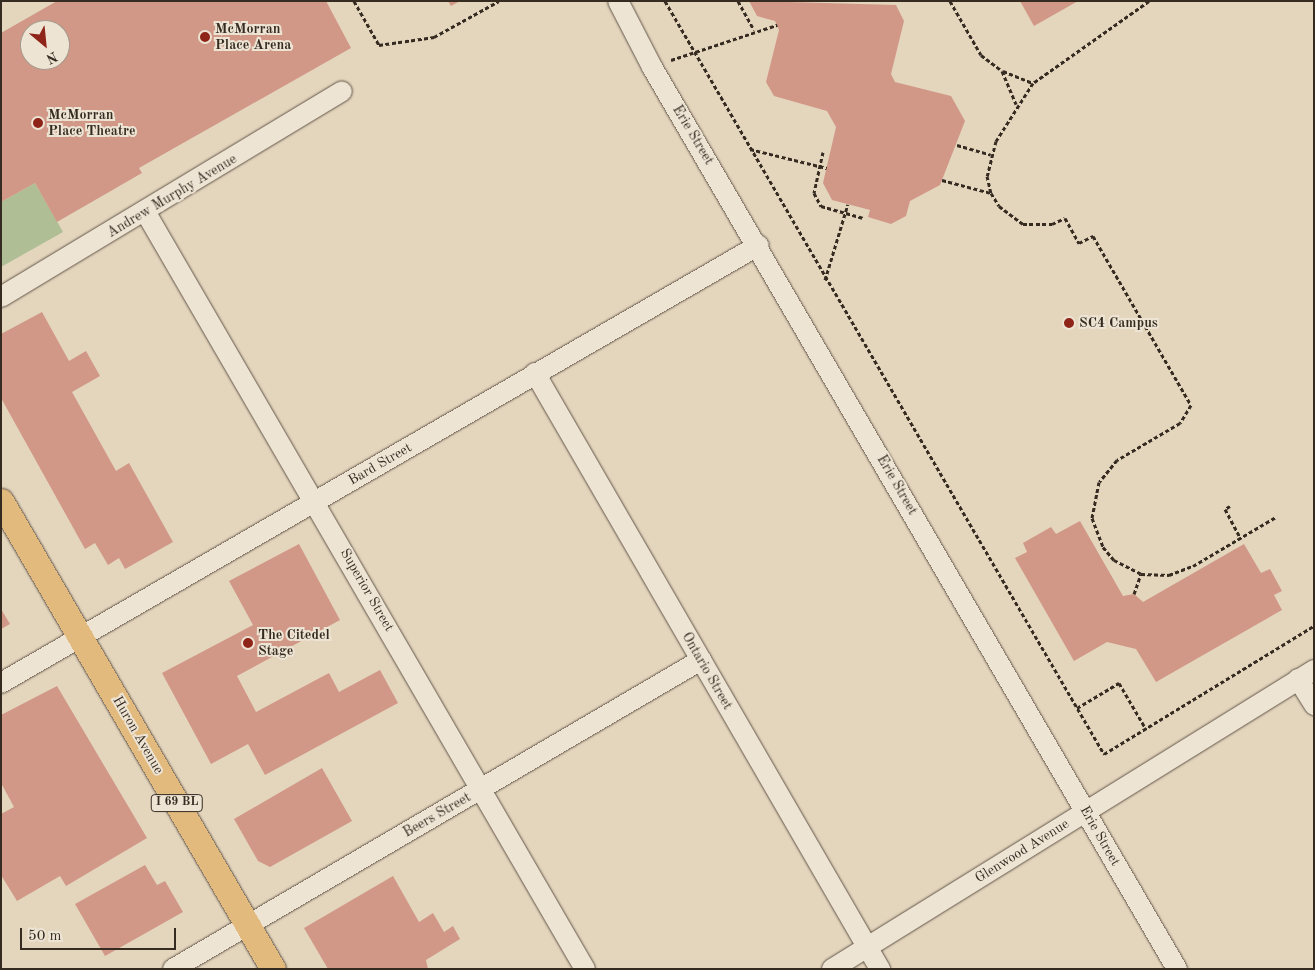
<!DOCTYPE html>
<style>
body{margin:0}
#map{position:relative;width:1315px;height:970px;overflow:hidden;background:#e4d5bd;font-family:"Old Standard TT",serif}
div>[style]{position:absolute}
.green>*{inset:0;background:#afbe95}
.building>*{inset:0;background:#d19887}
.path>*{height:3px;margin-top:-1.5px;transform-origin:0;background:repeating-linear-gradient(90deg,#362b21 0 4px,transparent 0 6.5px)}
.roads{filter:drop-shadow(0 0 1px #625648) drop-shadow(0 0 1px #625648)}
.minor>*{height:20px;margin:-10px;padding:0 10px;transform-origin:10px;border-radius:10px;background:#ede4d4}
.major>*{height:25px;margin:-12.5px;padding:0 12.5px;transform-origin:12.5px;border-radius:12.5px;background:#e2ba7e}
.dots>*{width:14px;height:14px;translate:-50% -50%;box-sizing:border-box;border:2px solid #ede4d4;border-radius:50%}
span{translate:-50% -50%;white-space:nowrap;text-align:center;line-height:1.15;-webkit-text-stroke:4px #ede4d4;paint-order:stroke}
.shield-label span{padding:1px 4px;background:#ede4d4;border:1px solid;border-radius:4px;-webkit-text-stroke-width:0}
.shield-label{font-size:12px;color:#362b21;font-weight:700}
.poi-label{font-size:14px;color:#362b21;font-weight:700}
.left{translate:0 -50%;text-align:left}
.street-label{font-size:14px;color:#362b21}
.frame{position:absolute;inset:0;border:2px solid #362b21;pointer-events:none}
.north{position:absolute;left:20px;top:20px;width:50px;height:50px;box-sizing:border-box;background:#ede4d4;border:1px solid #a49a8c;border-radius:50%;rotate:152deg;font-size:14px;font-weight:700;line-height:20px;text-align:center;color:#362b21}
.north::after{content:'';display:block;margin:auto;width:18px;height:22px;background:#8f2418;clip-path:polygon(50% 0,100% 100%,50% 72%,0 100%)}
.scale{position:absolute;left:20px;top:928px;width:156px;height:22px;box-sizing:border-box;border:2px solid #362b21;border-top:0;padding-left:6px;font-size:15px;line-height:18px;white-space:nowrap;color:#362b21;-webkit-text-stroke:4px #ede4d4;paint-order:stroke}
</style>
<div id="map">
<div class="green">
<i style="clip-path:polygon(35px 183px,63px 232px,1px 267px,1px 202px)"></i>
</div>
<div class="building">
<i style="clip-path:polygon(evenodd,57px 1px,326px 1px,351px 48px,139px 168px,142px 173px,57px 222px,35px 183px,1px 202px,1px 33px,57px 1px,30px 30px,60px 30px,60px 60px,30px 60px,30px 30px)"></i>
<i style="clip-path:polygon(448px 1px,460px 1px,451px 6px)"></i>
<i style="clip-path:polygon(749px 1px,896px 5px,904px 21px,891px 74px,895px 82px,951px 96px,965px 121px,940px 185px,910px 201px,906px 216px,891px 224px,868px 217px,870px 210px,832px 200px,823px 183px,836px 127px,827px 111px,774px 96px,766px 82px,779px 30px,775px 21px,757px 16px)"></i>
<i style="clip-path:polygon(1020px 1px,1078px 1px,1034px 26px)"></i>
<i style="clip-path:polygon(42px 312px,69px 361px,86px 351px,100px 376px,72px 392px,116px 471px,129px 463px,173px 542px,125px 569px,119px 558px,108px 565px,95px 543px,85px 549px,1px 398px,1px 334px)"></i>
<i style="clip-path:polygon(1080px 521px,1123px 596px,1134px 594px,1143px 602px,1244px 544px,1261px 573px,1270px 569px,1282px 591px,1274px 595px,1282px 610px,1156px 682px,1136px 649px,1107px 642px,1074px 661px,1015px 558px,1027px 552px,1023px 543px,1051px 527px,1056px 534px)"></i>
<i style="clip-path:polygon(299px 544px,340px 620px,237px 676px,256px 712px,329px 673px,339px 692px,380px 670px,398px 703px,265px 775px,248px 744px,211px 764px,162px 673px,253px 625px,229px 581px)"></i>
<i style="clip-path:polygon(1px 609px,10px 624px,1px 629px)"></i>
<i style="clip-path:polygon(57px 686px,147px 838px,66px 886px,60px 876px,17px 901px,1px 875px,1px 814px,14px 807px,1px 783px,1px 715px)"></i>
<i style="clip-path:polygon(322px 768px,352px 821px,270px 867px,258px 861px,234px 819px)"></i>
<i style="clip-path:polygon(145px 865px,157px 885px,165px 881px,183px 912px,105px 956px,75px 904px)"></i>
<i style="clip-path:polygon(393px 876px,419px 922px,433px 913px,444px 932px,453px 926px,460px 939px,426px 960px,428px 969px,328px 969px,304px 928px)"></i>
</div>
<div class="path">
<i style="left:354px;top:1px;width:51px;rotate:60.4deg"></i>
<i style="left:379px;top:45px;width:56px;rotate:-8.3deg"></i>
<i style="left:434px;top:37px;width:74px;rotate:-29deg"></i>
<i style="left:665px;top:1px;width:872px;rotate:59.76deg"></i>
<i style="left:1104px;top:754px;width:246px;rotate:-31.4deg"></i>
<i style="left:738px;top:1px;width:33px;rotate:61deg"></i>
<i style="left:950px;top:1px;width:62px;rotate:60.1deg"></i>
<i style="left:981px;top:55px;width:26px;rotate:37deg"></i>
<i style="left:1002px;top:71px;width:36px;rotate:67deg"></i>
<i style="left:1149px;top:1px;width:142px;rotate:144.7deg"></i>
<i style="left:1033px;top:83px;width:69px;rotate:122.5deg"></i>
<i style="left:996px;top:141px;width:36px;rotate:104deg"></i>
<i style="left:987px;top:176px;width:17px;rotate:77deg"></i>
<i style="left:991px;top:193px;width:15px;rotate:58deg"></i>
<i style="left:999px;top:206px;width:30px;rotate:37deg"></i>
<i style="left:1023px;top:224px;width:29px"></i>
<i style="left:1052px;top:224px;width:14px;rotate:-25deg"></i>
<i style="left:1065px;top:218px;width:29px;rotate:61deg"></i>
<i style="left:1079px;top:243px;width:16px;rotate:-27deg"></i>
<i style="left:1093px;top:236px;width:195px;rotate:59.9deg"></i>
<i style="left:1191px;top:405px;width:21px;rotate:121deg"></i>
<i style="left:1180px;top:423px;width:73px;rotate:149.6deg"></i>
<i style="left:1117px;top:460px;width:28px;rotate:129deg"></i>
<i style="left:1099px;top:482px;width:37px;rotate:101deg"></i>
<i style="left:1092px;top:518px;width:31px;rotate:69deg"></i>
<i style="left:1103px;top:547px;width:17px;rotate:50deg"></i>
<i style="left:1114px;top:560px;width:30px;rotate:27deg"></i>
<i style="left:1141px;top:574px;width:28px;rotate:2deg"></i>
<i style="left:1169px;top:575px;width:26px;rotate:-21deg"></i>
<i style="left:1193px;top:566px;width:96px;rotate:-30.6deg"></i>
<i style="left:671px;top:60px;width:112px;rotate:-18.3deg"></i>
<i style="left:1003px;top:71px;width:32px;rotate:22deg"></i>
<i style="left:957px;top:145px;width:35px;rotate:16deg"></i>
<i style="left:750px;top:149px;width:79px;rotate:13.9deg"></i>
<i style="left:823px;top:152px;width:42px;rotate:102.4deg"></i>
<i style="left:814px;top:193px;width:15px;rotate:62deg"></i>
<i style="left:821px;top:206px;width:44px;rotate:15.9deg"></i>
<i style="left:942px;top:180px;width:51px;rotate:14.9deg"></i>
<i style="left:825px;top:280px;width:79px;rotate:-73.2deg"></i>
<i style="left:1230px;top:506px;width:6px;rotate:149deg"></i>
<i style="left:1225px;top:509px;width:32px;rotate:62deg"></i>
<i style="left:1134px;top:594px;width:21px;rotate:-71deg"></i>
<i style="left:1077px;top:708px;width:49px;rotate:-30.8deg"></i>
<i style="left:1119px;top:683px;width:53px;rotate:59.6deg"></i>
</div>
<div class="roads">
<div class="minor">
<i style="left:618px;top:1px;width:74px;rotate:62.7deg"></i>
<i style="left:652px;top:67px;width:1044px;rotate:59.8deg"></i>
<i style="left:146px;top:213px;width:874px;rotate:59.86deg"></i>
<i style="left:1px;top:297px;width:398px;rotate:-31.1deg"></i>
<i style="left:535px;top:373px;width:689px;rotate:59.94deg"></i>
<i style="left:1298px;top:679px;width:31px;rotate:58deg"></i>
<i style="left:1px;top:683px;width:875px;rotate:-30.02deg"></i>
<i style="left:173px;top:969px;width:612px;rotate:-30.34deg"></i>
<i style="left:832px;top:969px;width:567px;rotate:-31.81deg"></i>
</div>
<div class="major">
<i style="left:1px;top:501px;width:541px;rotate:59.83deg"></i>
</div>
</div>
<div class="dots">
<i style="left:205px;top:37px;background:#8f2418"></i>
<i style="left:38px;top:123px;background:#8f2418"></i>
<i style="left:1069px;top:323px;background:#8f2418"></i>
<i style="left:248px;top:643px;background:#8f2418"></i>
</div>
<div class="shield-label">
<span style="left:177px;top:803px">I 69 BL</span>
</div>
<div class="poi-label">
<span class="left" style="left:215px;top:37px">McMorran<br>Place Arena</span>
<span class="left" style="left:48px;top:123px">McMorran<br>Place Theatre</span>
<span class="left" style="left:1079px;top:323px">SC4 Campus</span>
<span class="left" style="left:258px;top:643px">The Citedel<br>Stage</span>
</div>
<div class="street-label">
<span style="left:693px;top:135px;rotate:59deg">Erie Street</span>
<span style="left:172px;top:196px;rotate:-31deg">Andrew Murphy Avenue</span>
<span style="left:380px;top:464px;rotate:-30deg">Bard Street</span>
<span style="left:897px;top:485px;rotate:60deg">Erie Street</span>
<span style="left:367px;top:590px;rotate:60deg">Superior Street</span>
<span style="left:707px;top:671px;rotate:60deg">Ontario Street</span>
<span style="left:138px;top:735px;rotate:60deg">Huron Avenue</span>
<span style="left:437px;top:815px;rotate:-30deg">Beers Street</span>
<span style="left:1100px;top:836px;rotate:60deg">Erie Street</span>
<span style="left:1022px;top:851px;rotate:-32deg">Glenwood Avenue</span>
</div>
<div class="frame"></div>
<div class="north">N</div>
<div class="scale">50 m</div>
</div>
